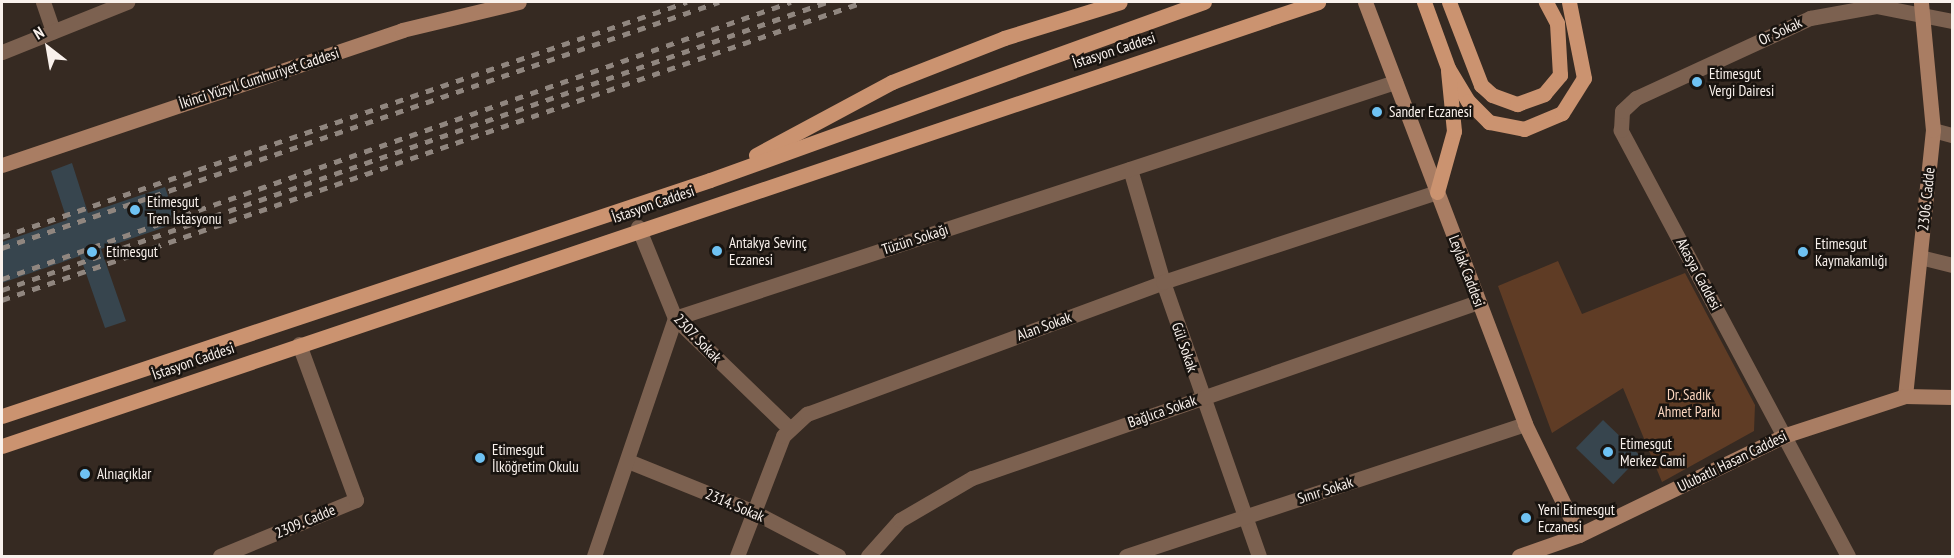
<!DOCTYPE html>
<meta charset="utf-8">
<style>
body{margin:0}
#map{position:relative;width:1954px;height:558px;overflow:hidden;background:#362a22;font-family:"PT Sans Narrow",sans-serif}
div>[style]{position:absolute}
.green>*{inset:0;background:#5f3c25}
.building>*{inset:0;background:#37454e;transform-origin:0 0}
.street>*{height:15px;margin:-7.5px;padding:0 7.5px;transform-origin:7.5px;border-radius:7.5px;background:#7c6150}
.secondary>*{height:15px;margin:-7.5px;padding:0 7.5px;transform-origin:7.5px;border-radius:7.5px;background:#a97d63}
.primary>*{height:15px;margin:-7.5px;padding:0 7.5px;transform-origin:7.5px;border-radius:7.5px;background:#cb9370}
.rail>*{height:4.5px;margin-top:-2.25px;transform-origin:0;background:repeating-linear-gradient(90deg,#90867f 0 8px,transparent 0 16px)}
.dots>*{width:16px;height:16px;translate:-50% -50%;box-sizing:border-box;border:3px solid #191410;border-radius:50%}
span{translate:-50% -50%;white-space:nowrap;text-align:center;line-height:1.15;-webkit-text-stroke:5px #191410;paint-order:stroke}
.street-label{font-size:15px;color:#f9f1ec}
.poi-label{font-size:15px;color:#f9f1ec}
.left{translate:0 -50%;text-align:left}
.park-label{font-size:15px;color:#fad5bf}
.frame{position:absolute;inset:0;border:3px solid #f9f1ec;pointer-events:none}
.north{position:absolute;left:18px;top:18px;width:60px;height:60px;-webkit-text-stroke:4px #191410;paint-order:stroke;rotate:329deg;font-size:16px;font-weight:700;line-height:24px;text-align:center;color:#f9f1ec}
.north::after{content:'';display:block;margin:auto;width:21px;height:27px;background:#f9f1ec;clip-path:polygon(50% 0,100% 100%,50% 72%,0 100%)}
</style>
<div id="map">
<div class="green">
<i style="clip-path:polygon(1558px 261px,1582px 314px,1685px 273px,1755px 405px,1754px 431px,1662px 482px,1623px 388px,1552px 433px,1498px 286px)"></i>
</div>
<div class="building">
<i style="clip-path:polygon(72px 163px,88px 213px,165px 187px,177px 223px,101px 249px,126px 321px,105px 328px,80px 256px,2px 283px,2px 242px,67px 220px,51px 171px)"></i>
<i style="left:1603px;top:420px;width:52px;height:39px;rotate:44deg"></i>
</div>
<div class="street">
<i style="left:43px;top:2px;width:31px;rotate:71deg"></i>
<i style="left:2px;top:52px;width:135px;rotate:-21.8deg"></i>
<i style="left:1933px;top:130px;width:20px;rotate:15deg"></i>
<i style="left:1130px;top:169px;width:118px;rotate:73.7deg"></i>
<i style="left:1163px;top:282px;width:290px;rotate:70.7deg"></i>
<i style="left:638px;top:227px;width:98px;rotate:67.9deg"></i>
<i style="left:675px;top:318px;width:158px;rotate:44deg"></i>
<i style="left:1920px;top:257px;width:33px;rotate:14deg"></i>
<i style="left:628px;top:461px;width:136px;rotate:22deg"></i>
<i style="left:754px;top:512px;width:95px;rotate:27.6deg"></i>
<i style="left:220px;top:556px;width:147px;rotate:-22.4deg"></i>
<i style="left:356px;top:500px;width:166px;rotate:-110.1deg"></i>
<i style="left:594px;top:556px;width:251px;rotate:-71.2deg"></i>
<i style="left:675px;top:318px;width:758px;rotate:-18.15deg"></i>
<i style="left:737px;top:556px;width:129px;rotate:-69deg"></i>
<i style="left:783px;top:436px;width:33px;rotate:-43deg"></i>
<i style="left:807px;top:414px;width:380px;rotate:-20.3deg"></i>
<i style="left:1163px;top:282px;width:288px;rotate:-18.2deg"></i>
<i style="left:868px;top:556px;width:48px;rotate:-48.4deg"></i>
<i style="left:900px;top:520px;width:83px;rotate:-30.3deg"></i>
<i style="left:972px;top:478px;width:536px;rotate:-19.18deg"></i>
<i style="left:1126px;top:556px;width:420px;rotate:-18.3deg"></i>
<i style="left:1848px;top:556px;width:483px;rotate:-118.1deg"></i>
<i style="left:1621px;top:130px;width:19px;rotate:-87deg"></i>
<i style="left:1622px;top:111px;width:19px;rotate:-43deg"></i>
<i style="left:1636px;top:98px;width:192px;rotate:-24.7deg"></i>
<i style="left:1810px;top:18px;width:67px;rotate:-10.3deg"></i>
<i style="left:1876px;top:6px;width:77px;rotate:11.2deg"></i>
</div>
<div class="secondary">
<i style="left:1365px;top:2px;width:451px;rotate:69.2deg"></i>
<i style="left:1525px;top:424px;width:123px;rotate:64.1deg"></i>
<i style="left:2px;top:165px;width:422px;rotate:-18.6deg"></i>
<i style="left:402px;top:30px;width:120px;rotate:-13.5deg"></i>
<i style="left:1905px;top:396px;width:267px;rotate:-84deg"></i>
<i style="left:1933px;top:130px;width:129px;rotate:-95.4deg"></i>
<i style="left:1519px;top:556px;width:64px;rotate:-19.3deg"></i>
<i style="left:1579px;top:535px;width:230px;rotate:-25.8deg"></i>
<i style="left:1786px;top:435px;width:125px;rotate:-18.1deg"></i>
<i style="left:1905px;top:396px;width:47px;rotate:1.2deg"></i>
</div>
<div class="primary">
<i style="left:1424px;top:2px;width:70px;rotate:70deg"></i>
<i style="left:1448px;top:68px;width:39px;rotate:59deg"></i>
<i style="left:1468px;top:101px;width:30px;rotate:45deg"></i>
<i style="left:1489px;top:122px;width:36px;rotate:11deg"></i>
<i style="left:1524px;top:129px;width:41px;rotate:-22.8deg"></i>
<i style="left:1562px;top:113px;width:41px;rotate:-57.8deg"></i>
<i style="left:1584px;top:78px;width:77px;rotate:-101.2deg"></i>
<i style="left:1449px;top:2px;width:89px;rotate:68.9deg"></i>
<i style="left:1481px;top:85px;width:15px;rotate:42deg"></i>
<i style="left:1492px;top:95px;width:27px;rotate:20deg"></i>
<i style="left:1517px;top:104px;width:29px;rotate:-20deg"></i>
<i style="left:1544px;top:94px;width:25px;rotate:-50deg"></i>
<i style="left:1560px;top:75px;width:52px;rotate:-93.3deg"></i>
<i style="left:1557px;top:23px;width:24px;rotate:-118deg"></i>
<i style="left:756px;top:155px;width:154px;rotate:-28.2deg"></i>
<i style="left:892px;top:82px;width:120px;rotate:-21.4deg"></i>
<i style="left:1004px;top:38px;width:121px;rotate:-17.2deg"></i>
<i style="left:1437px;top:192px;width:63px;rotate:-74.4deg"></i>
<i style="left:1454px;top:131px;width:60px;rotate:-95.7deg"></i>
<i style="left:2px;top:416px;width:746px;rotate:-18.43deg"></i>
<i style="left:710px;top:180px;width:525px;rotate:-19.82deg"></i>
<i style="left:2px;top:446px;width:1389px;rotate:-18.64deg"></i>
</div>
<div class="rail">
<i style="left:2px;top:237px;width:724px;rotate:-18.94deg"></i>
<i style="left:2px;top:248px;width:758px;rotate:-18.94deg"></i>
<i style="left:2px;top:279px;width:836px;rotate:-19.35deg"></i>
<i style="left:2px;top:290px;width:874px;rotate:-19.24deg"></i>
<i style="left:2px;top:300px;width:911px;rotate:-19.09deg"></i>
</div>
<div class="dots">
<i style="left:1697px;top:82px;background:#6ec2f3"></i>
<i style="left:1377px;top:112px;background:#6ec2f3"></i>
<i style="left:135px;top:210px;background:#6ec2f3"></i>
<i style="left:717px;top:251px;background:#6ec2f3"></i>
<i style="left:92px;top:252px;background:#6ec2f3"></i>
<i style="left:1803px;top:252px;background:#6ec2f3"></i>
<i style="left:1608px;top:452px;background:#6ec2f3"></i>
<i style="left:480px;top:458px;background:#6ec2f3"></i>
<i style="left:85px;top:474px;background:#6ec2f3"></i>
<i style="left:1526px;top:518px;background:#6ec2f3"></i>
</div>
<div class="street-label">
<span style="left:1780px;top:31px;rotate:-25deg">Or Sokak</span>
<span style="left:1114px;top:50px;rotate:-18deg">İstasyon Caddesi</span>
<span style="left:259px;top:78px;rotate:-18deg">İkinci Yüzyıl Cumhuriyet Caddesi</span>
<span style="left:1926px;top:199px;rotate:-84deg">2306. Cadde</span>
<span style="left:653px;top:204px;rotate:-19deg">İstasyon Caddesi</span>
<span style="left:915px;top:239px;rotate:-18deg">Tüzün Sokağı</span>
<span style="left:1467px;top:271px;rotate:69deg">Leylak Caddesi</span>
<span style="left:1699px;top:274px;rotate:62deg">Akasya Caddesi</span>
<span style="left:1044px;top:326px;rotate:-20deg">Alan Sokak</span>
<span style="left:698px;top:338px;rotate:46deg">2307. Sokak</span>
<span style="left:1185px;top:347px;rotate:71deg">Gül Sokak</span>
<span style="left:193px;top:361px;rotate:-19deg">İstasyon Caddesi</span>
<span style="left:1162px;top:411px;rotate:-19deg">Bağlıca Sokak</span>
<span style="left:1732px;top:461px;rotate:-26deg">Ulubatlı Hasan Caddesi</span>
<span style="left:1325px;top:490px;rotate:-18deg">Sınır Sokak</span>
<span style="left:735px;top:505px;rotate:23deg">2314. Sokak</span>
<span style="left:305px;top:521px;rotate:-23deg">2309. Cadde</span>
</div>
<div class="poi-label">
<span class="left" style="left:1709px;top:82px">Etimesgut<br>Vergi Dairesi</span>
<span class="left" style="left:1389px;top:112px">Sander Eczanesi</span>
<span class="left" style="left:147px;top:210px">Etimesgut<br>Tren İstasyonu</span>
<span class="left" style="left:729px;top:251px">Antakya Sevinç<br>Eczanesi</span>
<span class="left" style="left:1815px;top:252px">Etimesgut<br>Kaymakamlığı</span>
<span class="left" style="left:106px;top:252px">Etimesgut</span>
<span class="left" style="left:1620px;top:452px">Etimesgut<br>Merkez Cami</span>
<span class="left" style="left:492px;top:458px">Etimesgut<br>İlköğretim Okulu</span>
<span class="left" style="left:97px;top:474px">Alnıaçıklar</span>
<span class="left" style="left:1538px;top:518px">Yeni Etimesgut<br>Eczanesi</span>
</div>
<div class="park-label">
<span style="left:1689px;top:403px">Dr. Sadık<br>Ahmet Parkı</span>
</div>
<div class="frame"></div>
<div class="north">N</div>
</div>
